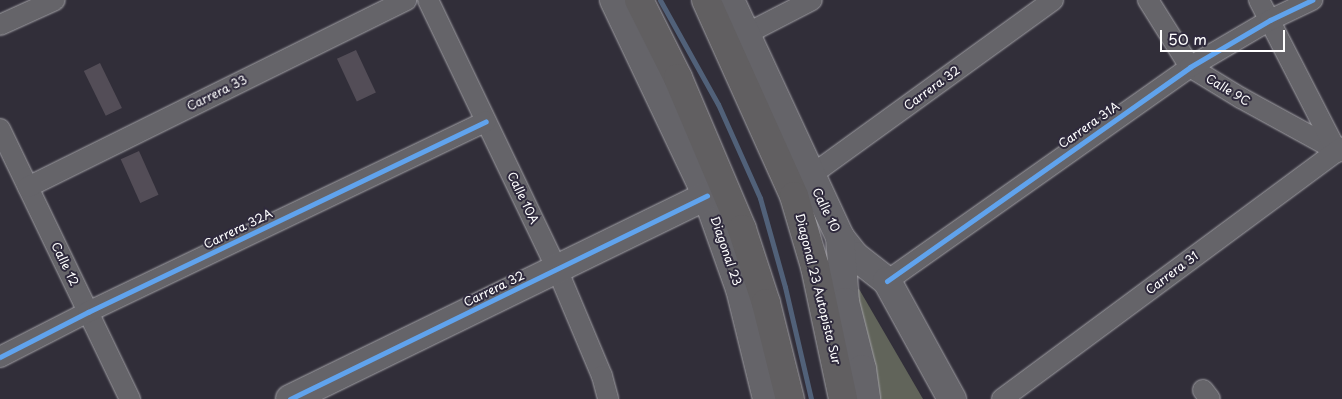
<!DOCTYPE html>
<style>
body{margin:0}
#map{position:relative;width:1342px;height:399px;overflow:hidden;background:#312e39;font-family:"Playpen Sans",sans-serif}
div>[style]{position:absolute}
.green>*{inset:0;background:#61645a}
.stream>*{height:5px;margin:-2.5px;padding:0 2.5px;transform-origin:2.5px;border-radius:2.5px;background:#516179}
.building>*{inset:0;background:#534d57;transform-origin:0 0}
.roads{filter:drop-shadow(0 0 1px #a2a1a6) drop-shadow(0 0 1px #a2a1a6)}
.street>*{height:20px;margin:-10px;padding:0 10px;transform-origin:10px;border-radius:10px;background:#656469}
.secondary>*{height:28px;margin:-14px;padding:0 14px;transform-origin:14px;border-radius:14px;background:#656469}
.primary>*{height:28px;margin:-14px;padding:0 14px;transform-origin:14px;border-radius:14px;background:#615f61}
.cycleway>*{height:5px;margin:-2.5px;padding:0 2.5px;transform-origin:2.5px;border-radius:2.5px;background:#60a3ed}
span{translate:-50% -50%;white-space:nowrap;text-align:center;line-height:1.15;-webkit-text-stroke:4px #2f2a3d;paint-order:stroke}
.street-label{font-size:12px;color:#fff}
.scale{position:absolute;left:1160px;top:30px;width:125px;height:22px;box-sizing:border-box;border:2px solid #fff;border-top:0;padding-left:6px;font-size:15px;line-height:18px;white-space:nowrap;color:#fff;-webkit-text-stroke:4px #2f2a3d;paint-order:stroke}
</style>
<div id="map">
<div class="green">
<i style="clip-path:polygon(859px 289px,923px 399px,875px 399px,853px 290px)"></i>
</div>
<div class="stream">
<i style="left:660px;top:0;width:119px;rotate:60.9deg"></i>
<i style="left:718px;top:104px;width:103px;rotate:65.9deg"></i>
<i style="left:760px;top:198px;width:92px;rotate:74.3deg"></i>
<i style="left:785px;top:287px;width:115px;rotate:76.9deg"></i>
</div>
<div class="building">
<i style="left:356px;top:50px;width:47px;height:21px;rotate:65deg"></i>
<i style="left:100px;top:63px;width:50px;height:18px;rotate:64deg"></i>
<i style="left:139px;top:151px;width:48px;height:20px;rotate:66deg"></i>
</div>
<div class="roads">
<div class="street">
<i style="left:428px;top:0;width:298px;rotate:64.4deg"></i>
<i style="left:557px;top:269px;width:116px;rotate:67.2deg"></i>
<i style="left:602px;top:376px;width:24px;rotate:75deg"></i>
<i style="left:1148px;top:0;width:79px;rotate:57.9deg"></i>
<i style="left:1190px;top:67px;width:60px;rotate:31.3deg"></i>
<i style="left:1241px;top:98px;width:108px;rotate:28.7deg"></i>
<i style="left:1259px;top:0;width:171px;rotate:62.8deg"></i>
<i style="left:0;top:25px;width:60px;rotate:-24.4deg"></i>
<i style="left:746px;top:34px;width:74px;rotate:-27.3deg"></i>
<i style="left:0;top:129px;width:300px;rotate:64.3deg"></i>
<i style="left:810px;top:176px;width:300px;rotate:-35.9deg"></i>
<i style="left:28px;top:187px;width:422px;rotate:-26.3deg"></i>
<i style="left:887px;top:281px;width:371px;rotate:-35.2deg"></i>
<i style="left:1190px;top:67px;width:93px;rotate:-30.4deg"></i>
<i style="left:1270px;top:20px;width:47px;rotate:-25.5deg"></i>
<i style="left:0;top:357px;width:99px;rotate:-27.1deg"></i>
<i style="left:88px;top:312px;width:441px;rotate:-25.6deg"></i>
<i style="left:1203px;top:390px;width:11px;rotate:52deg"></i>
<i style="left:1002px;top:399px;width:423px;rotate:-36.5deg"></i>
</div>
<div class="secondary">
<i style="left:614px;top:0;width:217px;rotate:64.6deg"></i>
<i style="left:707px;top:196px;width:99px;rotate:70.5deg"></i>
<i style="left:740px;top:289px;width:113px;rotate:76.2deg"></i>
<i style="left:730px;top:0;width:261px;rotate:65.1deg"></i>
<i style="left:840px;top:237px;width:24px;rotate:52deg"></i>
<i style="left:855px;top:256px;width:41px;rotate:38deg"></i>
<i style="left:887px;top:281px;width:135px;rotate:61.2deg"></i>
<i style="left:840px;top:237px;width:65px;rotate:85.6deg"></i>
<i style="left:845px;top:302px;width:69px;rotate:75.8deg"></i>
<i style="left:862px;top:369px;width:30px;rotate:82deg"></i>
<i style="left:290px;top:399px;width:464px;rotate:-26deg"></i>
</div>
<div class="primary">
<i style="left:639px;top:0;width:87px;rotate:63.4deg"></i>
<i style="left:678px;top:78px;width:164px;rotate:67deg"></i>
<i style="left:742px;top:229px;width:78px;rotate:72deg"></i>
<i style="left:766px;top:303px;width:99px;rotate:76deg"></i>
<i style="left:706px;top:0;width:215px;rotate:65.8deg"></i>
<i style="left:794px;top:196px;width:74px;rotate:73.5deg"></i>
<i style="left:815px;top:267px;width:135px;rotate:78deg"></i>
</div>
</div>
<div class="cycleway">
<i style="left:887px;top:281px;width:371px;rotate:-35.2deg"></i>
<i style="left:1190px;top:67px;width:93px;rotate:-30.4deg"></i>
<i style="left:1270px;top:20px;width:47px;rotate:-25.5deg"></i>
<i style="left:0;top:357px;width:99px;rotate:-27.1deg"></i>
<i style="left:88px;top:312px;width:441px;rotate:-25.6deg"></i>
<i style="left:290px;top:399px;width:464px;rotate:-26deg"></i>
</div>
<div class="street-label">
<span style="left:932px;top:88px;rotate:-36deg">Carrera 32</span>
<span style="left:1228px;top:90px;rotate:31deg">Calle 9C</span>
<span style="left:217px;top:93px;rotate:-26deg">Carrera 33</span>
<span style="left:1089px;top:125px;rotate:-35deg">Carrera 31A</span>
<span style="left:523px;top:198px;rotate:64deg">Calle 10A</span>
<span style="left:826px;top:210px;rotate:64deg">Calle 10</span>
<span style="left:238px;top:229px;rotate:-26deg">Carrera 32A</span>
<span style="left:726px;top:251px;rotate:71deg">Diagonal 23</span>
<span style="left:65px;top:264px;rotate:64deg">Calle 12</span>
<span style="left:1172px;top:273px;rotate:-37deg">Carrera 31</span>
<span style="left:494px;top:289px;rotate:-26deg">Carrera 32</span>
<span style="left:818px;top:289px;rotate:76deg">Diagonal 23 Autopista Sur</span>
</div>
<div class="scale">50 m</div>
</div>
